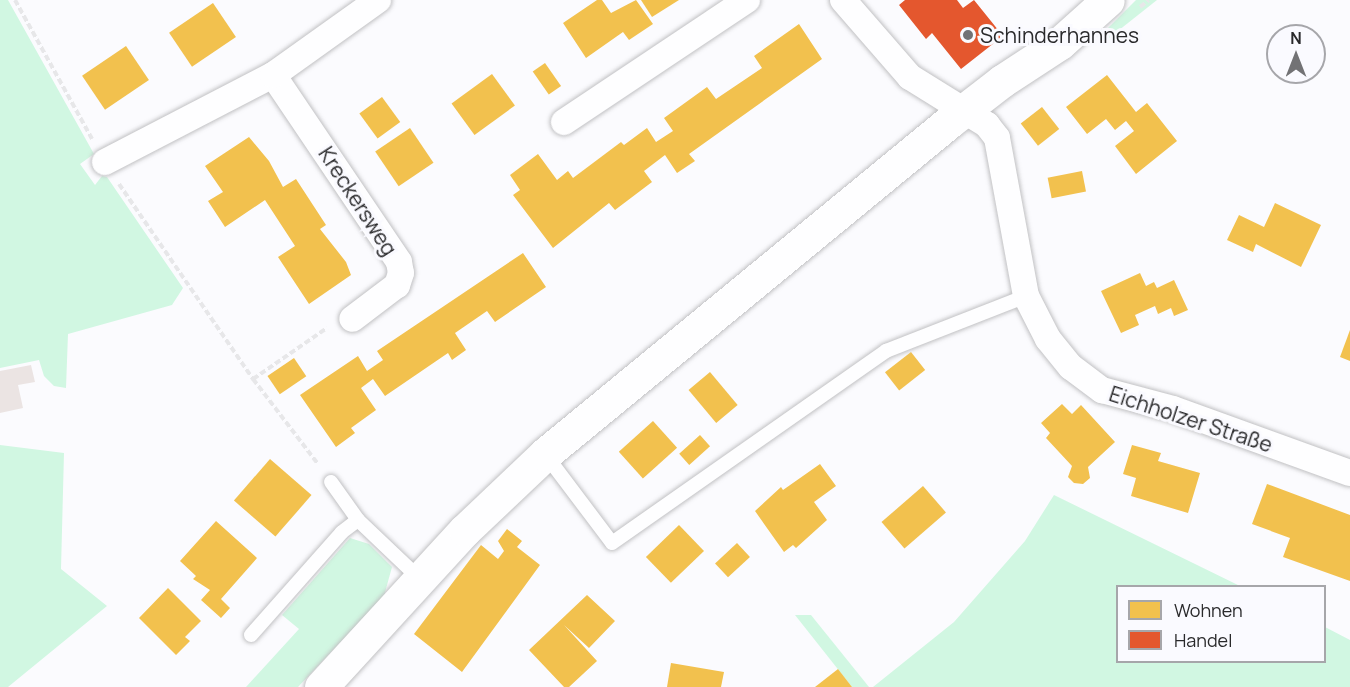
<!DOCTYPE html>
<meta charset="utf-8">
<style>
body{margin:0}
#map{position:relative;width:1350px;height:687px;overflow:hidden;background:#fbfbfe;font-family:Manrope,sans-serif}
div>[style]{position:absolute}
.green>*{inset:0;background:#d1f7e2}
.homes>*{inset:0;background:#f2c14e;transform-origin:0 0}
.shops>*{inset:0;background:#e4572e}
.building>*{inset:0;background:#ebe4e3}
.path>*{height:4px;margin-top:-2px;transform-origin:0;background:repeating-linear-gradient(90deg,#e7e7e9 0 6px,transparent 0 9px)}
.roads{filter:drop-shadow(0 0 2px #c1c1c3) drop-shadow(0 0 2px #c1c1c3)}
.service>*{height:14px;margin:-7px;padding:0 7px;transform-origin:7px;border-radius:7px;background:#fefeff}
.minor>*{height:26px;margin:-13px;padding:0 13px;transform-origin:13px;border-radius:13px;background:#fefeff}
.secondary>*{height:33px;margin:-16.5px;padding:0 16.5px;transform-origin:16.5px;border-radius:16.5px;background:#fefeff}
.dots>*{width:16px;height:16px;translate:-50% -50%;box-sizing:border-box;border:3px solid #fafaff;border-radius:50%}
span{translate:-50% -50%;white-space:nowrap;text-align:center;line-height:1.15;-webkit-text-stroke:6px #fafaff;paint-order:stroke}
.poi-label{font-size:21px;color:#29292b}
.left{translate:0 -50%;text-align:left}
.street-label{font-size:21px;color:#29292b}
.legend{position:absolute;left:1116px;top:585px;width:210px;height:78px;box-sizing:border-box;background:#fafaff;border:2px solid #a6a6aa;margin:0;padding:8px 10px;list-style:none;font-size:18px;color:#29292b}
.legend li{display:flex;align-items:center;gap:12px;height:30px}
.legend b{width:30px;border:2px solid #a6a6aa}
.north{position:absolute;left:1266px;top:24px;width:60px;height:60px;box-sizing:border-box;background:#fafaff;border:2px solid #a6a6aa;border-radius:50%;rotate:0deg;font-size:16px;font-weight:700;line-height:24px;text-align:center;color:#29292b}
.north::after{content:'';display:block;margin:auto;width:21px;height:27px;background:#727275;clip-path:polygon(50% 0,100% 100%,50% 72%,0 100%)}
</style>
<div id="map">
<div class="green">
<i style="clip-path:polygon(0 0,8px 0,94px 154px,80px 164px,95px 185px,102px 176px,107px 177px,183px 288px,172px 305px,68px 334px,66px 388px,54px 386px,44px 376px,39px 360px,0 368px)"></i>
<i style="clip-path:polygon(1136px 0,1157px 0,1104px 42px,1103px 33px)"></i>
<i style="clip-path:polygon(0 445px,64px 453px,61px 569px,107px 606px,8px 687px,0 687px)"></i>
<i style="clip-path:polygon(1054px 495px,1240px 586px,1118px 586px,1118px 662px,1324px 662px,1325px 627px,1350px 640px,1350px 687px,873px 687px,954px 622px,1025px 541px)"></i>
<i style="clip-path:polygon(350px 538px,369px 544px,392px 567px,384px 596px,298px 687px,246px 687px,299px 629px,282px 615px)"></i>
<i style="clip-path:polygon(795px 615px,811px 615px,869px 687px,852px 687px)"></i>
</div>
<div class="homes">
<i style="clip-path:polygon(597px 0,602px 0,611px 13px,636px 0,653px 24px,629px 40px,623px 32px,586px 58px,563px 23px)"></i>
<i style="clip-path:polygon(641px 0,679px 0,652px 17px)"></i>
<i style="left:213px;top:3px;width:41px;height:53px;rotate:56deg"></i>
<i style="clip-path:polygon(799px 24px,822px 59px,689px 154px,695px 161px,677px 173px,665px 155px,644px 171px,652px 182px,615px 210px,609px 203px,553px 248px,513px 195px,520px 190px,510px 175px,538px 154px,557px 180px,568px 171px,573px 178px,621px 142px,624px 145px,647px 128px,656px 142px,673px 131px,664px 118px,707px 87px,716px 99px,762px 68px,754px 56px)"></i>
<i style="left:126px;top:46px;width:41px;height:53px;rotate:56deg"></i>
<i style="left:545px;top:63px;width:28px;height:15px;rotate:55deg"></i>
<i style="left:492px;top:74px;width:39px;height:50px;rotate:54deg"></i>
<i style="clip-path:polygon(1107px 75px,1136px 112px,1147px 103px,1177px 141px,1136px 174px,1115px 146px,1134px 131px,1126px 121px,1115px 130px,1106px 119px,1087px 134px,1066px 107px)"></i>
<i style="left:382px;top:97px;width:31px;height:28px;rotate:54deg"></i>
<i style="left:1042px;top:107px;width:28px;height:27px;rotate:52deg"></i>
<i style="left:410px;top:128px;width:42px;height:42px;rotate:56deg"></i>
<i style="clip-path:polygon(249px 137px,269px 161px,283px 187px,296px 179px,326px 225px,320px 229px,346px 262px,351px 275px,309px 304px,278px 257px,295px 246px,265px 200px,225px 227px,208px 201px,223px 192px,205px 166px)"></i>
<i style="left:1082px;top:171px;width:21px;height:35px;rotate:79deg"></i>
<i style="clip-path:polygon(1275px 203px,1321px 225px,1301px 267px,1256px 244px,1253px 252px,1227px 240px,1239px 215px,1264px 227px)"></i>
<i style="clip-path:polygon(523px 253px,546px 287px,495px 322px,487px 311px,455px 333px,466px 350px,452px 360px,448px 353px,385px 396px,373px 379px,361px 388px,376px 410px,351px 428px,355px 433px,336px 447px,300px 395px,358px 356px,367px 371px,383px 360px,377px 351px)"></i>
<i style="clip-path:polygon(1140px 273px,1146px 286px,1154px 282px,1157px 288px,1174px 280px,1188px 310px,1174px 316px,1171px 308px,1158px 314px,1155px 306px,1135px 315px,1139px 325px,1121px 333px,1101px 291px)"></i>
<i style="clip-path:polygon(1350px 330px,1350px 361px,1340px 357px)"></i>
<i style="left:911px;top:352px;width:23px;height:33px;rotate:52deg"></i>
<i style="left:294px;top:358px;width:22px;height:32px;rotate:56deg"></i>
<i style="left:710px;top:372px;width:43px;height:28px;rotate:50deg"></i>
<i style="clip-path:polygon(1062px 404px,1072px 414px,1081px 405px,1115px 442px,1088px 467px,1090px 478px,1083px 484px,1074px 483px,1068px 477px,1072px 466px,1046px 438px,1050px 433px,1041px 423px)"></i>
<i style="left:653px;top:421px;width:36px;height:46px;rotate:48deg"></i>
<i style="left:700px;top:435px;width:15px;height:28px;rotate:48deg"></i>
<i style="clip-path:polygon(1132px 445px,1161px 453px,1158px 461px,1200px 473px,1188px 513px,1131px 496px,1136px 478px,1123px 474px)"></i>
<i style="left:270px;top:459px;width:55px;height:55px;rotate:41deg"></i>
<i style="clip-path:polygon(820px 464px,836px 486px,814px 502px,827px 520px,796px 548px,793px 545px,784px 552px,755px 511px,781px 487px,783px 490px)"></i>
<i style="clip-path:polygon(1267px 484px,1350px 515px,1350px 581px,1283px 557px,1290px 538px,1252px 524px)"></i>
<i style="left:923px;top:486px;width:35px;height:55px;rotate:49deg"></i>
<i style="clip-path:polygon(216px 521px,257px 558px,221px 599px,230px 608px,221px 618px,201px 600px,210px 590px,193px 579px,196px 576px,180px 561px)"></i>
<i style="left:679px;top:525px;width:36px;height:46px;rotate:46deg"></i>
<i style="clip-path:polygon(507px 529px,522px 541px,517px 547px,540px 565px,462px 672px,414px 634px,481px 545px,498px 559px,504px 551px,498px 541px)"></i>
<i style="left:737px;top:543px;width:19px;height:30px;rotate:47deg"></i>
<i style="clip-path:polygon(168px 588px,201px 621px,185px 637px,190px 641px,176px 655px,139px 618px)"></i>
<i style="clip-path:polygon(587px 595px,615px 621px,589px 648px,564px 625px,597px 661px,569px 687px,564px 687px,529px 650px)"></i>
<i style="clip-path:polygon(671px 663px,724px 672px,721px 687px,667px 687px)"></i>
<i style="clip-path:polygon(838px 669px,852px 687px,815px 687px)"></i>
</div>
<div class="shops">
<i style="clip-path:polygon(905px 0,957px 0,963px 8px,974px 0,1003px 36px,961px 69px,932px 33px,926px 39px,899px 5px)"></i>
</div>
<div class="building">
<i style="clip-path:polygon(31px 365px,35px 382px,18px 385px,23px 408px,0 413px,0 371px)"></i>
</div>
<div class="path">
<i style="left:15px;top:0;width:159px;rotate:61deg"></i>
<i style="left:1140px;top:7px;width:11px;rotate:-38deg"></i>
<i style="left:119px;top:184px;width:237px;rotate:55.5deg"></i>
<i style="left:253px;top:379px;width:107px;rotate:52.6deg"></i>
<i style="left:253px;top:379px;width:90px;rotate:-34.6deg"></i>
</div>
<div class="roads">
<div class="service">
<i style="left:545px;top:454px;width:111px;rotate:53deg"></i>
<i style="left:612px;top:543px;width:335px;rotate:-35deg"></i>
<i style="left:886px;top:351px;width:150px;rotate:-21.4deg"></i>
<i style="left:331px;top:482px;width:47px;rotate:54.6deg"></i>
<i style="left:251px;top:635px;width:137px;rotate:-48.5deg"></i>
<i style="left:342px;top:532px;width:20px;rotate:-37deg"></i>
<i style="left:358px;top:520px;width:84px;rotate:43.6deg"></i>
</div>
<div class="minor">
<i style="left:843px;top:0;width:102px;rotate:49deg"></i>
<i style="left:910px;top:77px;width:91px;rotate:31.9deg"></i>
<i style="left:987px;top:125px;width:16px;rotate:52deg"></i>
<i style="left:997px;top:138px;width:161px;rotate:79.6deg"></i>
<i style="left:1026px;top:296px;width:48px;rotate:62.9deg"></i>
<i style="left:1048px;top:339px;width:36px;rotate:51deg"></i>
<i style="left:1071px;top:367px;width:39px;rotate:37deg"></i>
<i style="left:1102px;top:390px;width:73px;rotate:15deg"></i>
<i style="left:1173px;top:409px;width:188px;rotate:19.9deg"></i>
<i style="left:273px;top:75px;width:225px;rotate:56deg"></i>
<i style="left:399px;top:262px;width:11px;rotate:80deg"></i>
<i style="left:401px;top:273px;width:13px;rotate:108deg"></i>
<i style="left:397px;top:285px;width:56px;rotate:142.9deg"></i>
<i style="left:564px;top:122px;width:220px;rotate:-33.7deg"></i>
<i style="left:105px;top:162px;width:189px;rotate:-27.4deg"></i>
<i style="left:273px;top:75px;width:129px;rotate:-35.5deg"></i>
</div>
<div class="secondary">
<i style="left:321px;top:687px;width:213px;rotate:-47.5deg"></i>
<i style="left:465px;top:530px;width:110px;rotate:-43.5deg"></i>
<i style="left:545px;top:454px;width:523px;rotate:-39.41deg"></i>
<i style="left:949px;top:122px;width:67px;rotate:-37.7deg"></i>
<i style="left:1002px;top:81px;width:69px;rotate:-33.2deg"></i>
<i style="left:1060px;top:43px;width:64px;rotate:-41.9deg"></i>
</div>
</div>
<div class="dots">
<i style="left:968px;top:35px;background:#727275"></i>
</div>
<div class="poi-label">
<span class="left" style="left:980px;top:35px">Schinderhannes</span>
</div>
<div class="street-label">
<span style="left:358px;top:201px;rotate:57deg">Kreckersweg</span>
<span style="left:1191px;top:419px;rotate:18deg">Eichholzer Straße</span>
</div>
<ul class="legend">
<li><b style="height:16px;background:#f2c14e"></b>Wohnen</li>
<li><b style="height:16px;background:#e4572e"></b>Handel</li>
</ul>
<div class="north">N</div>
</div>
